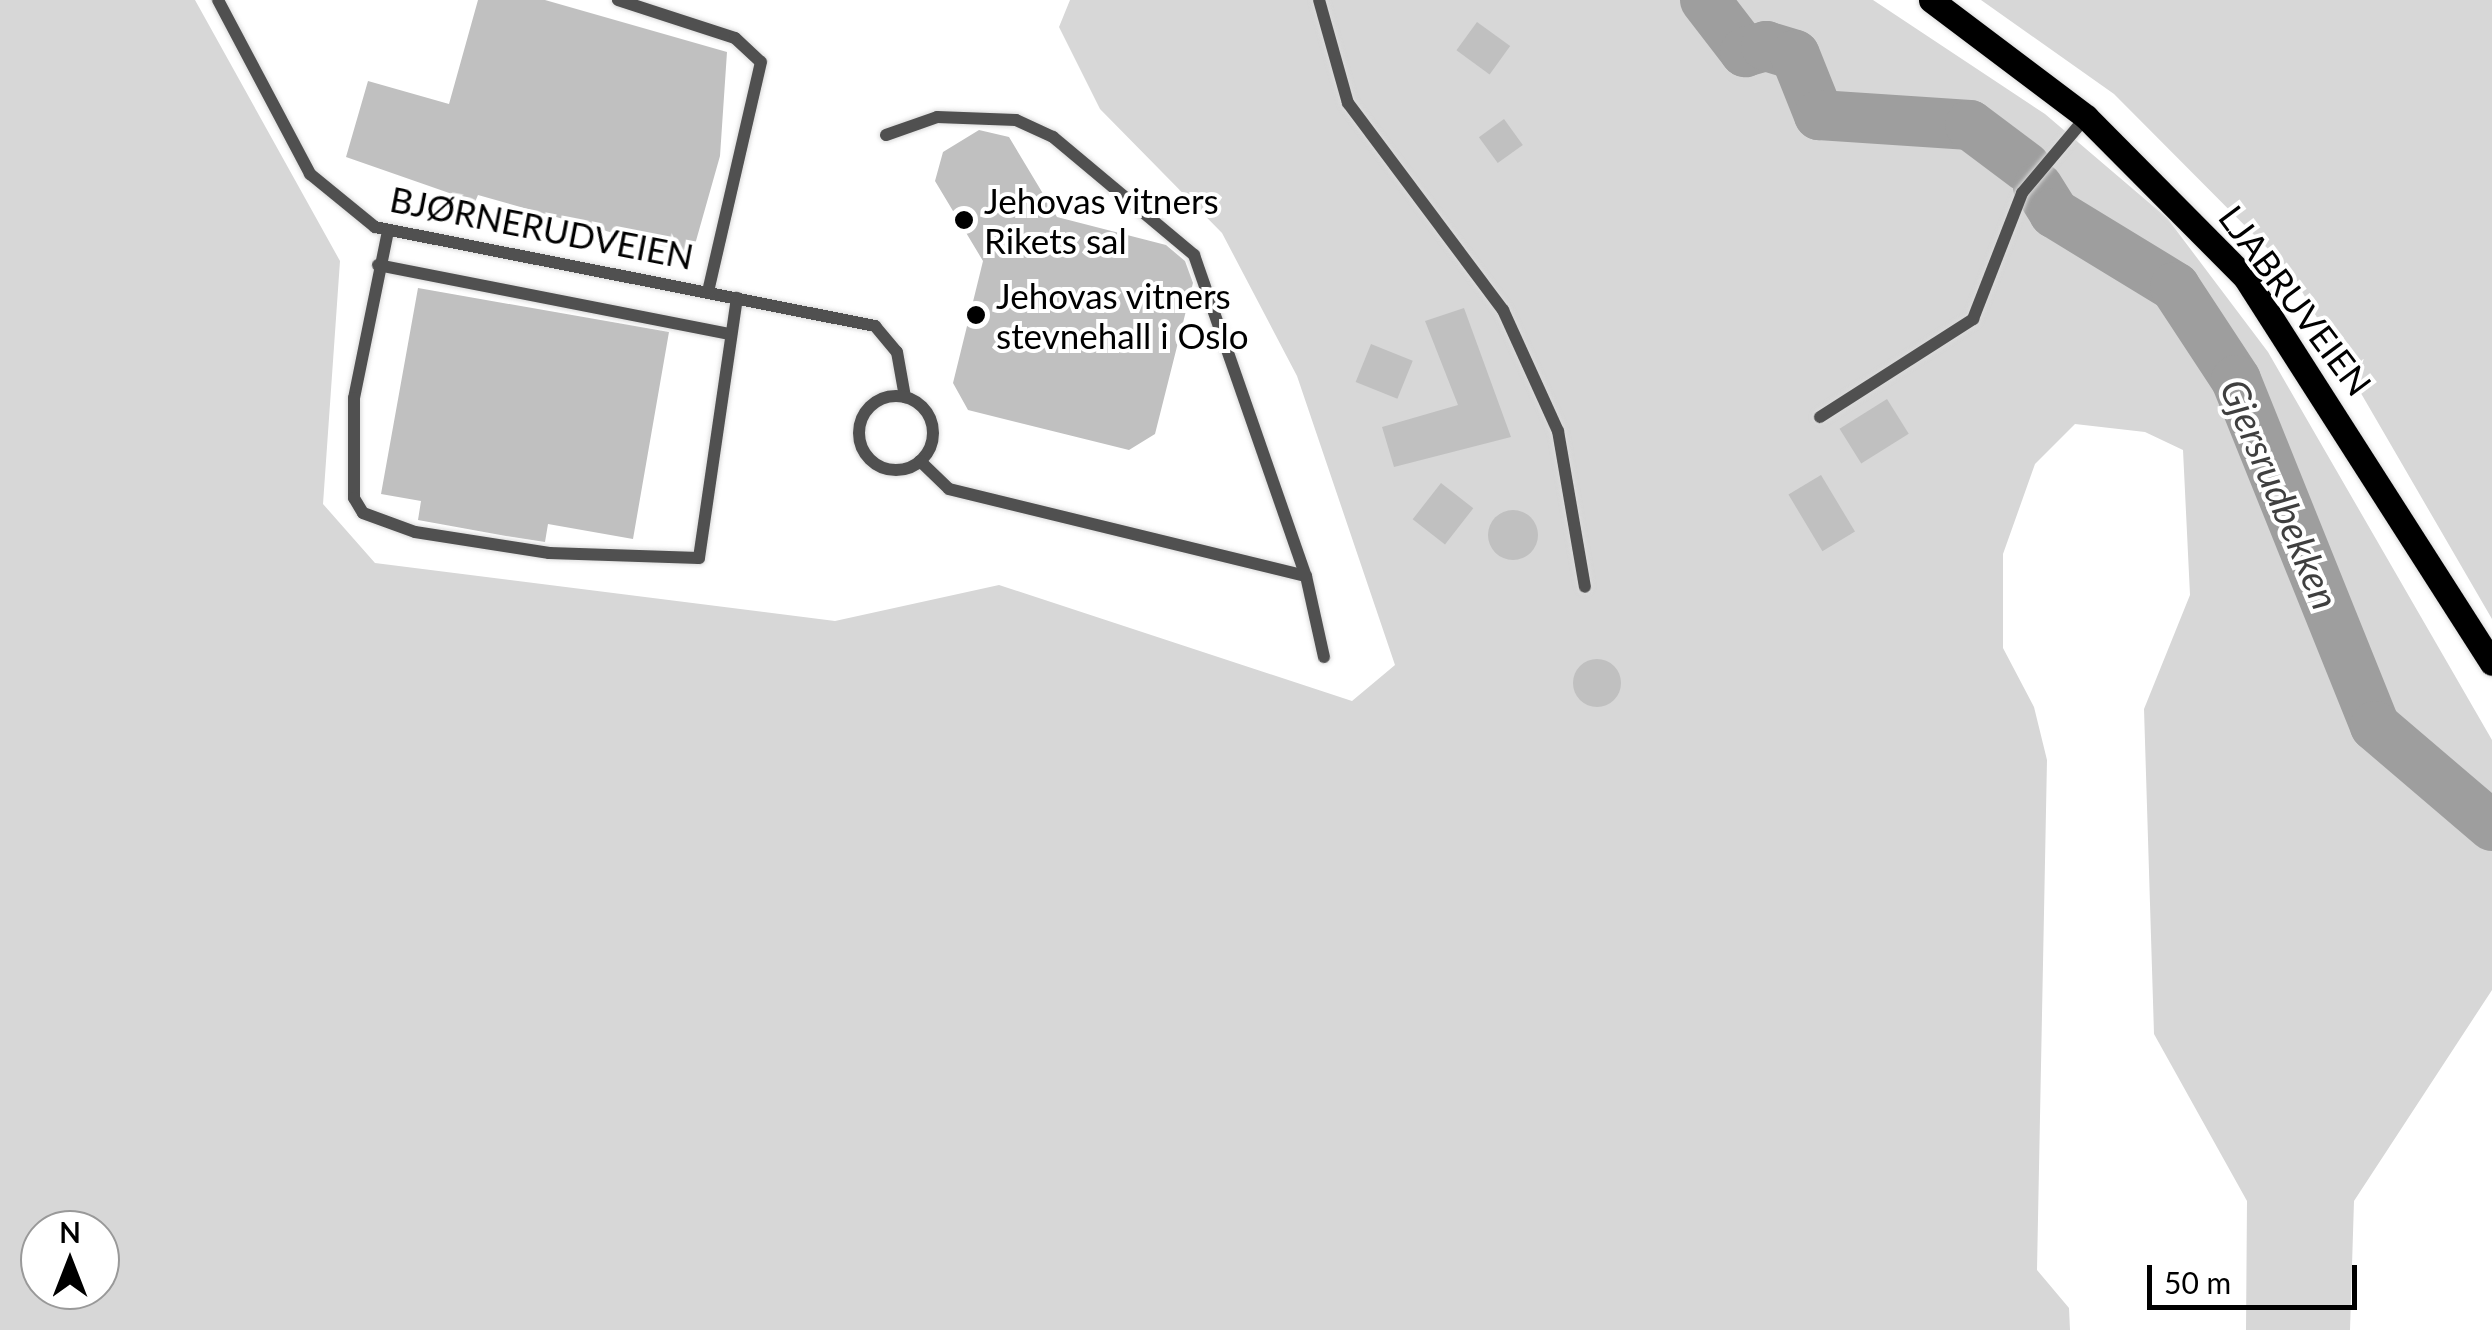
<!DOCTYPE html>
<meta charset="utf-8">
<style>
body{margin:0}
#map{position:relative;width:2492px;height:1330px;overflow:hidden;background:#fff;font-family:Lato,sans-serif}
div>[style]{position:absolute}
.green>*{inset:0;background:#d7d7d7}
.river>*{height:50px;margin:-25px;padding:0 25px;transform-origin:25px;border-radius:25px;background:#9e9e9e}
.building>*{inset:0;background:#c0c0c0;transform-origin:0 0}
.round{border-radius:50%}
.roads{filter:drop-shadow(0 0 2px #dbdbdb) drop-shadow(0 0 2px #dbdbdb)}
.lane>*{height:12px;margin:-6px;padding:0 6px;transform-origin:6px;border-radius:6px;background:#505050}
.lane>.ring{margin:-6px;padding:0;box-sizing:content-box;background:none;border:12px solid #505050;border-radius:50%}
.primary>*{height:25px;margin:-12.5px;padding:0 12.5px;transform-origin:12.5px;border-radius:12.5px;background:#000}
.dots>*{width:28px;height:28px;translate:-50% -50%;box-sizing:border-box;border:5px solid #fff;border-radius:50%}
span{translate:-50% -50%;white-space:nowrap;text-align:center;line-height:1.15;-webkit-text-stroke:8px #fff;paint-order:stroke}
.poi-label{font-size:35px;color:#000}
.left{translate:0 -50%;text-align:left}
.street-label{font-size:35px;color:#000}
.water-label{font-size:38px;color:#3f3f3f;font-style:italic}
.north{position:absolute;left:20px;top:1210px;width:100px;height:100px;box-sizing:border-box;background:#fff;border:2px solid #999;border-radius:50%;rotate:0deg;font-size:28px;font-weight:700;line-height:40px;text-align:center;color:#000}
.north::after{content:'';display:block;margin:auto;width:35px;height:45px;background:#000;clip-path:polygon(50% 0,100% 100%,50% 72%,0 100%)}
.scale{position:absolute;left:2147px;top:1265px;width:210px;height:45px;box-sizing:border-box;border:5px solid #000;border-top:0;padding-left:12px;font-size:30px;line-height:35px;white-space:nowrap;color:#000;-webkit-text-stroke:8px #fff;paint-order:stroke}
</style>
<div id="map">
<div class="green">
<i style="clip-path:polygon(evenodd,0 0,195px 0,340px 261px,323px 504px,375px 563px,835px 621px,999px 585px,1352px 701px,1395px 665px,1297px 376px,1222px 233px,1100px 109px,1059px 27px,1070px 0,1873px 0,2045px 114px,2167px 218px,2268px 352px,2492px 740px,2492px 990px,2354px 1201px,2350px 1330px,2246px 1330px,2247px 1201px,2154px 1034px,2144px 709px,2190px 595px,2183px 450px,2145px 432px,2075px 424px,2035px 464px,2003px 554px,2003px 648px,2034px 707px,2047px 760px,2037px 1270px,2069px 1308px,2070px 1330px,0 1330px,0 0,40px 1230px,100px 1230px,100px 1290px,40px 1290px,40px 1230px)"></i>
<i style="clip-path:polygon(1981px 0,2492px 0,2492px 619px,2290px 271px,2114px 94px)"></i>
</div>
<div class="river">
<i style="left:1705px;top:0;width:66px;rotate:52.4deg"></i>
<i style="left:1745px;top:52px;width:22px;rotate:-16deg"></i>
<i style="left:1766px;top:46px;width:30px;rotate:17deg"></i>
<i style="left:1795px;top:55px;width:65px;rotate:68.2deg"></i>
<i style="left:1819px;top:115px;width:151px;rotate:3.8deg"></i>
<i style="left:1970px;top:125px;width:70px;rotate:36.9deg"></i>
<i style="left:2038px;top:187px;width:31px;rotate:58deg"></i>
<i style="left:2054px;top:213px;width:142px;rotate:31.4deg"></i>
<i style="left:2175px;top:287px;width:111px;rotate:56.7deg"></i>
<i style="left:2236px;top:380px;width:373px;rotate:68.1deg"></i>
<i style="left:2375px;top:726px;width:154px;rotate:40.5deg"></i>
</div>
<div class="building">
<i style="clip-path:polygon(478px 0,545px 0,727px 52px,720px 156px,692px 255px,478px 195px,475px 202px,346px 157px,368px 81px,449px 104px)"></i>
<i style="left:1477px;top:22px;width:41px;height:35px;rotate:36deg"></i>
<i style="left:1504px;top:119px;width:32px;height:31px;rotate:54deg"></i>
<i style="clip-path:polygon(979px 130px,1009px 137px,1057px 217px,1166px 245px,1185px 261px,1193px 283px,1155px 434px,1129px 450px,968px 410px,953px 383px,983px 261px,935px 181px,943px 152px)"></i>
<i style="clip-path:polygon(418px 288px,669px 332px,633px 539px,548px 524px,545px 542px,506px 536px,418px 520px,421px 501px,381px 494px)"></i>
<i style="clip-path:polygon(1464px 308px,1511px 437px,1394px 467px,1382px 427px,1458px 405px,1425px 321px)"></i>
<i style="left:1371px;top:344px;width:45px;height:41px;rotate:22deg"></i>
<i style="left:1887px;top:399px;width:41px;height:56px;rotate:58deg"></i>
<i style="left:1821px;top:475px;width:66px;height:38px;rotate:59deg"></i>
<i style="left:1441px;top:483px;width:41px;height:46px;rotate:38deg"></i>
<i class="round" style="left:1488px;top:510px;width:50px;height:50px"></i>
<i class="round" style="left:1573px;top:659px;width:48px;height:48px"></i>
</div>
<div class="roads">
<div class="lane">
<i style="left:218px;top:0;width:197px;rotate:62.1deg"></i>
<i style="left:310px;top:174px;width:84px;rotate:39.2deg"></i>
<i style="left:375px;top:227px;width:510px;rotate:11.2deg"></i>
<i style="left:875px;top:326px;width:34px;rotate:50deg"></i>
<i style="left:897px;top:352px;width:46px;rotate:79.9deg"></i>
<i style="left:618px;top:0;width:123px;rotate:18deg"></i>
<i style="left:735px;top:38px;width:35px;rotate:43deg"></i>
<i style="left:761px;top:62px;width:235px;rotate:103deg"></i>
<i style="left:1319px;top:0;width:107px;rotate:74.3deg"></i>
<i style="left:1348px;top:103px;width:259px;rotate:53.2deg"></i>
<i style="left:1503px;top:310px;width:133px;rotate:65.6deg"></i>
<i style="left:1558px;top:431px;width:158px;rotate:80.2deg"></i>
<i style="left:886px;top:135px;width:54px;rotate:-19.4deg"></i>
<i style="left:937px;top:117px;width:79px;rotate:2.2deg"></i>
<i style="left:1016px;top:120px;width:41px;rotate:24.7deg"></i>
<i style="left:1053px;top:137px;width:184px;rotate:39.9deg"></i>
<i style="left:1194px;top:255px;width:340px;rotate:70.8deg"></i>
<i style="left:1306px;top:576px;width:83px;rotate:77.5deg"></i>
<i style="left:388px;top:231px;width:170px;rotate:101.5deg"></i>
<i style="left:354px;top:398px;width:100px;rotate:90deg"></i>
<i style="left:354px;top:498px;width:17px;rotate:59deg"></i>
<i style="left:363px;top:513px;width:55px;rotate:20.1deg"></i>
<i style="left:415px;top:532px;width:136px;rotate:8.9deg"></i>
<i style="left:549px;top:553px;width:150px;rotate:1.9deg"></i>
<i style="left:699px;top:558px;width:263px;rotate:-81.7deg"></i>
<i style="left:378px;top:265px;width:358px;rotate:11.1deg"></i>
<i class="ring" style="left:859px;top:396px;width:62px;height:62px"></i>
<i style="left:1820px;top:417px;width:182px;rotate:-32.6deg"></i>
<i style="left:1973px;top:319px;width:135px;rotate:-68.7deg"></i>
<i style="left:2022px;top:193px;width:99px;rotate:-49.9deg"></i>
<i style="left:920px;top:461px;width:40px;rotate:44deg"></i>
<i style="left:949px;top:489px;width:367px;rotate:13.7deg"></i>
</div>
<div class="primary">
<i style="left:1931px;top:0;width:194px;rotate:37deg"></i>
<i style="left:2086px;top:117px;width:226px;rotate:45.2deg"></i>
<i style="left:2245px;top:277px;width:458px;rotate:57.4deg"></i>
</div>
</div>
<div class="dots">
<i style="left:964px;top:220px;background:#000"></i>
<i style="left:976px;top:315px;background:#000"></i>
</div>
<div class="poi-label">
<span class="left" style="left:984px;top:220px">Jehovas vitners<br>Rikets sal</span>
<span class="left" style="left:996px;top:315px">Jehovas vitners<br>stevnehall i Oslo</span>
</div>
<div class="street-label">
<span style="left:542px;top:227px;rotate:11deg">BJØRNERUDVEIEN</span>
<span style="left:2296px;top:300px;rotate:53deg">LJABRUVEIEN</span>
</div>
<div class="water-label">
<span style="left:2280px;top:494px;rotate:67deg">Gjersrudbekken</span>
</div>
<div class="north">N</div>
<div class="scale">50 m</div>
</div>
